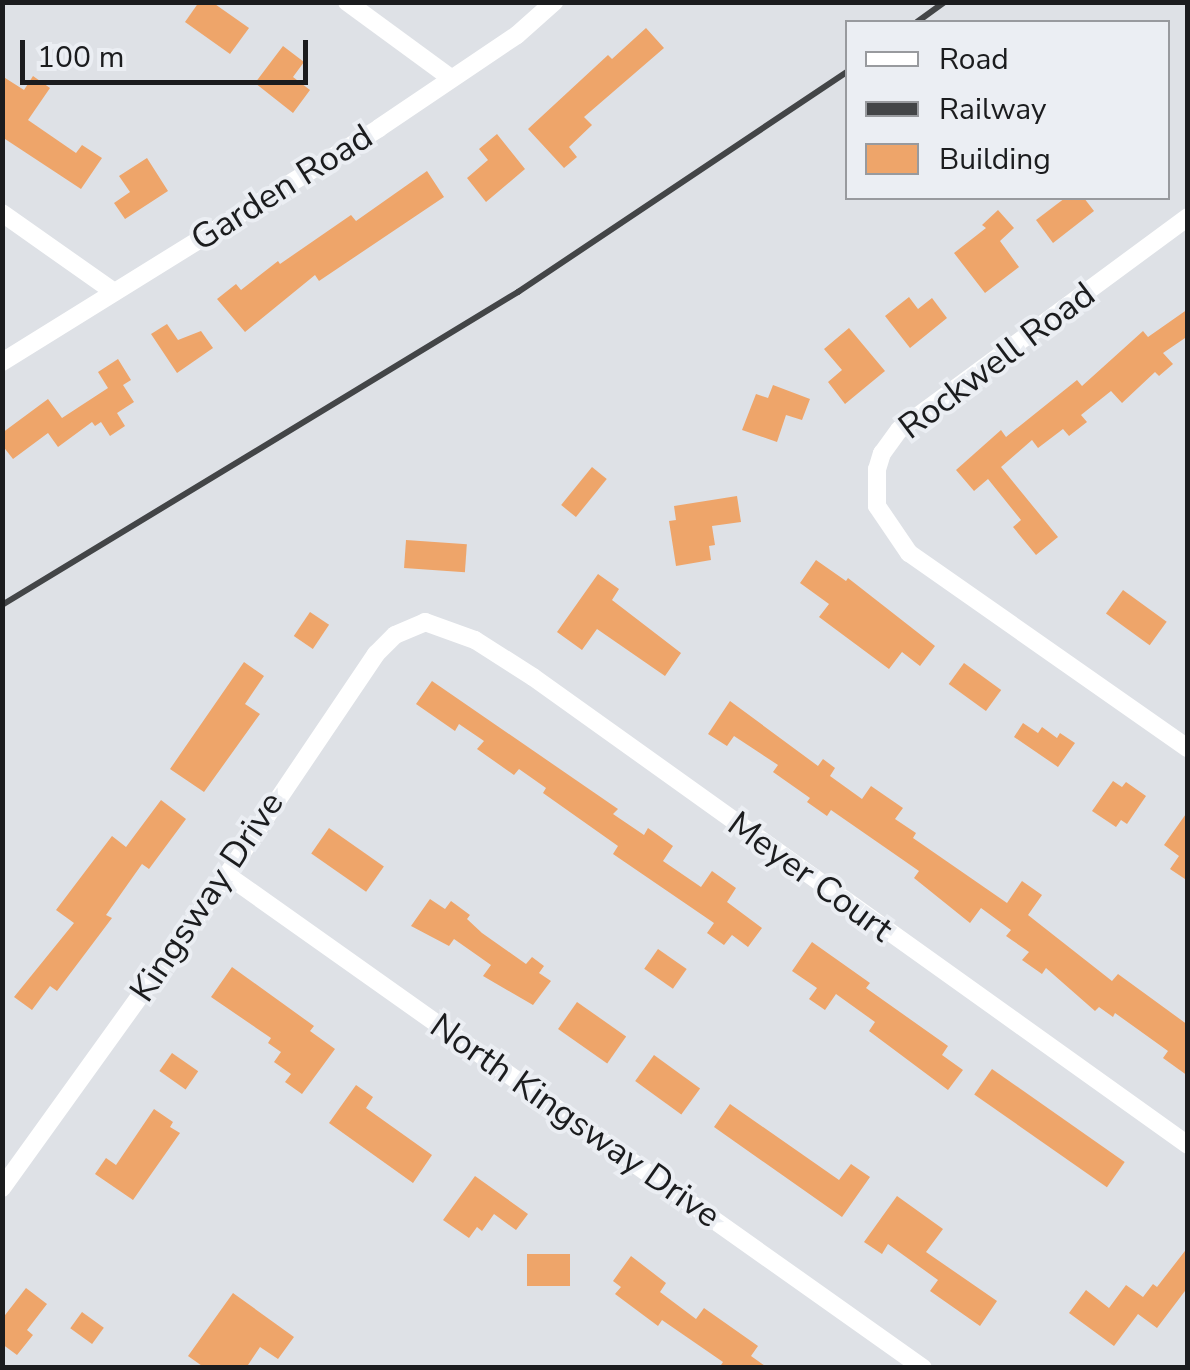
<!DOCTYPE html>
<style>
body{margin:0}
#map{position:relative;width:1190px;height:1370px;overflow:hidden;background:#dee1e6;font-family:"Nunito Sans",sans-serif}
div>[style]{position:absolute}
.building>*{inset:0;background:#eea56a;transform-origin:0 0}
.street>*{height:18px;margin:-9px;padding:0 9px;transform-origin:9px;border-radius:9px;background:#fff}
.rail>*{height:6px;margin:-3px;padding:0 3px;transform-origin:3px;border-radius:3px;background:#434547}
span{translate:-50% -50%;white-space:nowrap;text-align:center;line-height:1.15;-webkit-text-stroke:8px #ebeef3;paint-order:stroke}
.street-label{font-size:35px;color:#1b1c1e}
.frame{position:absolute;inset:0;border:5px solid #1b1c1e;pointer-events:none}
.legend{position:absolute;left:845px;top:20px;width:325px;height:180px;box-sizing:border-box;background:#ebeef3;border:2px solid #989a9e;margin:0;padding:12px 18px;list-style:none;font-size:30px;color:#1b1c1e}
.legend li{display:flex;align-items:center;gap:20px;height:50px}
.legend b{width:50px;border:2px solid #989a9e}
.scale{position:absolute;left:20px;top:40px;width:288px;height:45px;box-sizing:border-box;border:5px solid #1b1c1e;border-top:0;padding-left:12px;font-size:30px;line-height:35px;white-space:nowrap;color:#1b1c1e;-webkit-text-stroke:8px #ebeef3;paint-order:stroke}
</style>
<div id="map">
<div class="building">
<i style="clip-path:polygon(199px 2px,212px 2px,249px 28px,230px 54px,185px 22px)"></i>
<i style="clip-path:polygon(646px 28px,664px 48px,584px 117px,592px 125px,569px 147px,577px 157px,564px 168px,528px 129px,608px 55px,612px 59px)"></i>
<i style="clip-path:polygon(283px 46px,304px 62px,293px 77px,310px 90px,293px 113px,255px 83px)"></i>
<i style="clip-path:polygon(2px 76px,24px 90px,33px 76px,50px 88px,28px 120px,76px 153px,82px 145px,102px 158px,81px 189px,2px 137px)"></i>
<i style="clip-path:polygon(497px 134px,525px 169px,486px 202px,467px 178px,488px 160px,479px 149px)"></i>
<i style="clip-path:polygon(147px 158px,168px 191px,125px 219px,114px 203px,130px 192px,119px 176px)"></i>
<i style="clip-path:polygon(427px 171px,444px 197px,319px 281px,315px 275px,245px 332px,217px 299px,236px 284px,241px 290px,278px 261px,280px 264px,351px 215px,356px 221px)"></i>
<i style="clip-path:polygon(1065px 198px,1084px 198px,1094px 211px,1053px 243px,1036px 220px)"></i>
<i style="clip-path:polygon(998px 210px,1014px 228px,1000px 241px,1019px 267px,985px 293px,954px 253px,986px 228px,982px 225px)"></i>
<i style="clip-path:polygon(909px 297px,918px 309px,932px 298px,947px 318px,910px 348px,885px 316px)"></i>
<i style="clip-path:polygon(1188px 309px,1188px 336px,1163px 353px,1173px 364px,1159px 376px,1155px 372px,1122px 403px,1111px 391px,1081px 415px,1087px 422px,1069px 436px,1063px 429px,1038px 448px,1032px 440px,1001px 467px,1058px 537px,1036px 555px,1013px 527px,1021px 520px,988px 479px,974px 491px,956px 470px,1001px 430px,1006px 437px,1077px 380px,1082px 386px,1143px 331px,1148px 337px)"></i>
<i style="clip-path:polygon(167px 324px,178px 340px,201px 331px,213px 348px,177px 373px,151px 334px)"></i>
<i style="clip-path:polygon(849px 328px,885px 371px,845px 404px,828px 382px,842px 370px,824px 349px)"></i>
<i style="clip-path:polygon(118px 359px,131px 380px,123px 385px,134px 402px,117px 413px,125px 426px,110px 436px,101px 422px,95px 426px,92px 422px,58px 447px,48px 433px,13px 459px,2px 445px,2px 433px,48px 399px,62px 418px,108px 388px,98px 372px)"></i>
<i style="clip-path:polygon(773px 385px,810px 399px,802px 420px,786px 415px,777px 442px,742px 430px,756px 394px,768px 398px)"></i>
<i style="left:592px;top:467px;width:19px;height:49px;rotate:39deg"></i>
<i style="clip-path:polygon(737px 496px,741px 522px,712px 526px,715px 545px,709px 546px,711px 560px,676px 566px,669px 521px,676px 520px,674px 506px)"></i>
<i style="left:406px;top:540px;width:61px;height:28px;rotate:4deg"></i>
<i style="clip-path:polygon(816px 560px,846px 581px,848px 578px,935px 646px,920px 666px,902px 652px,889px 669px,819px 617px,829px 604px,800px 583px)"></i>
<i style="clip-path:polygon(598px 574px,619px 589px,612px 600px,681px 653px,665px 676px,597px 629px,582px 650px,557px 632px)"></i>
<i style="left:1123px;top:590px;width:54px;height:29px;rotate:36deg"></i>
<i style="left:310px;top:612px;width:23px;height:29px;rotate:34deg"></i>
<i style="clip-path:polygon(244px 662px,264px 676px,245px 704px,260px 714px,204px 792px,170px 769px)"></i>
<i style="left:964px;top:663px;width:46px;height:26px;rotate:36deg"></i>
<i style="clip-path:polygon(432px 681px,618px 809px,613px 814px,644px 835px,648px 828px,673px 846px,663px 861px,701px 887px,712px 871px,736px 888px,727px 902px,762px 928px,748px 947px,732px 935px,724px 945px,707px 933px,714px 923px,613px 854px,618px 846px,543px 793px,546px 788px,519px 769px,514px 775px,477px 749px,484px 741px,459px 724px,455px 731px,416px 704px)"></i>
<i style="clip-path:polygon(730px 701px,818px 766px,823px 759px,835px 768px,830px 776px,862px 799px,871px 786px,903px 808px,895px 819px,916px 833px,913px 838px,1007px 903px,1022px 881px,1042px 895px,1028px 915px,1112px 981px,1118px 974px,1188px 1025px,1188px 1076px,1163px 1058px,1168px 1051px,1115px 1013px,1113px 1017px,1099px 1007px,1095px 1011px,1046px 968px,1042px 974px,1022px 960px,1029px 952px,1006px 936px,1011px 930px,981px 908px,970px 923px,914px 878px,919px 871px,831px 810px,827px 816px,807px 802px,810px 798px,773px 772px,778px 765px,734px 736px,727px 746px,708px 734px)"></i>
<i style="clip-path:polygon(1023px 723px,1038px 733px,1042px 727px,1057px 738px,1060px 733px,1075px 743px,1058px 767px,1014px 737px)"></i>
<i style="clip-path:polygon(1113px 781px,1122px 787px,1126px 782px,1146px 796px,1127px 824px,1121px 820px,1116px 827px,1092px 811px)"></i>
<i style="clip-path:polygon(161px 800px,186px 819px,149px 869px,142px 864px,106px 915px,112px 918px,57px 991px,50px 986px,32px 1010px,14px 997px,74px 923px,56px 910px,112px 836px,126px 847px)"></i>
<i style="clip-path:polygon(1188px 811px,1188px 881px,1170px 869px,1179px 856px,1164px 845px)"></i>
<i style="left:329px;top:828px;width:67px;height:31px;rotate:35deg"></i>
<i style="clip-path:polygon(430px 899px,445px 909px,451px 901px,470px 915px,467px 919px,482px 933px,526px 964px,532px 957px,544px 966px,539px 973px,551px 981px,533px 1005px,483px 976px,491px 965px,454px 939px,449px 946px,411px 926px)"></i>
<i style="clip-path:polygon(812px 942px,870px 983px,866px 988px,948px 1046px,942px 1055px,963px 1070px,948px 1090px,869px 1031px,875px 1022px,836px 994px,825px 1010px,809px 999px,817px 988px,792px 971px)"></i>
<i style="left:658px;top:949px;width:35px;height:24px;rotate:35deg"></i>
<i style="clip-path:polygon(232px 967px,314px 1026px,310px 1031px,335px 1049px,302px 1094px,285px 1082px,291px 1074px,274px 1062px,281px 1052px,268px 1043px,271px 1038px,211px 997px)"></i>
<i style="left:577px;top:1002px;width:60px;height:33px;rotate:35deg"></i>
<i style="left:172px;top:1053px;width:32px;height:22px;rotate:35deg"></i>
<i style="left:654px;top:1055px;width:57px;height:32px;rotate:36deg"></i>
<i style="left:992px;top:1069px;width:162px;height:31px;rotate:35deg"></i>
<i style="clip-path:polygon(356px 1085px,373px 1097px,366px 1108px,432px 1155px,413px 1183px,329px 1123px)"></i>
<i style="clip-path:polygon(730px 1104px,839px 1180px,851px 1164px,870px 1177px,842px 1217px,714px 1127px)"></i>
<i style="clip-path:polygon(154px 1109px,173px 1122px,170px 1127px,180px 1133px,133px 1200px,95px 1174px,106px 1158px,116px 1165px)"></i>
<i style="clip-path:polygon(475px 1176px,528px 1214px,516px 1230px,494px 1214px,482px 1231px,477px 1227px,469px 1238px,443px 1220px)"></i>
<i style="clip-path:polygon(897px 1196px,943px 1229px,926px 1252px,997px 1301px,980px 1326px,930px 1291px,938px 1280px,888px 1244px,882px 1254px,864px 1242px)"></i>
<i style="clip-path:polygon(1188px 1247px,1188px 1287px,1157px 1328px,1138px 1314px,1114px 1346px,1069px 1313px,1086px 1290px,1109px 1308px,1126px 1285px,1143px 1297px,1153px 1284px,1157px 1287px)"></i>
<i style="left:527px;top:1254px;width:43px;height:32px"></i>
<i style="clip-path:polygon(631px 1256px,666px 1283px,660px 1292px,696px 1319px,704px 1308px,758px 1346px,751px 1356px,768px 1368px,719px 1368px,723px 1362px,662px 1320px,658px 1326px,615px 1294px,621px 1287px,613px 1281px)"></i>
<i style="clip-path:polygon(26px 1288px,47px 1304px,27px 1330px,33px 1335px,17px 1355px,2px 1344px,2px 1319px)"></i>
<i style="clip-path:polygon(233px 1293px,294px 1337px,278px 1359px,260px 1347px,246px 1368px,205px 1368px,188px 1356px)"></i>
<i style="left:82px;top:1312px;width:27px;height:20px;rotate:36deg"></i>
</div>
<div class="street">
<i style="left:347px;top:2px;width:129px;rotate:36.2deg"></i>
<i style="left:2px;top:213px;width:137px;rotate:35.2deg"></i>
<i style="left:1188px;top:217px;width:359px;rotate:143.6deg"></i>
<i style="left:899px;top:430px;width:29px;rotate:126deg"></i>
<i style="left:882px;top:453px;width:17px;rotate:107deg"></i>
<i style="left:877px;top:469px;width:37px;rotate:90deg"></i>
<i style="left:877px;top:506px;width:57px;rotate:55.8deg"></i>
<i style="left:909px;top:553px;width:340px;rotate:35deg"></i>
<i style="left:2px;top:362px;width:444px;rotate:-31.8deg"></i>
<i style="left:379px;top:128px;width:166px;rotate:-34deg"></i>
<i style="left:517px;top:35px;width:50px;rotate:-41.7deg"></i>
<i style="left:227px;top:875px;width:853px;rotate:35.31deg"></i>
<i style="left:2px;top:1188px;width:385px;rotate:-54.3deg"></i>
<i style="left:227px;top:875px;width:267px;rotate:-56deg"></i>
<i style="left:376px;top:654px;width:27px;rotate:-45deg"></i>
<i style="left:395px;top:635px;width:33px;rotate:-23deg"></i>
<i style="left:425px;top:622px;width:53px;rotate:19.8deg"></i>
<i style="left:475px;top:640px;width:69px;rotate:32.5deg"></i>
<i style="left:533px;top:677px;width:805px;rotate:35.55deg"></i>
</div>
<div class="rail">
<i style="left:917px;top:22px;width:34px;rotate:-36deg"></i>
<i style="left:2px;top:605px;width:604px;rotate:-31.24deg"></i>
<i style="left:518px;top:292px;width:397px;rotate:-33.8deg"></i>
</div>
<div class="street-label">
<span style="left:282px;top:188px;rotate:-32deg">Garden Road</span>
<span style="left:997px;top:361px;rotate:-37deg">Rockwell Road</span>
<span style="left:810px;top:877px;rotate:36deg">Meyer Court</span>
<span style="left:207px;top:897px;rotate:-56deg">Kingsway Drive</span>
<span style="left:575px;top:1121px;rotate:35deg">North Kingsway Drive</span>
</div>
<div class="frame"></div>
<ul class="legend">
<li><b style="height:12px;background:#fff"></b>Road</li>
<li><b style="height:12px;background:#434547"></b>Railway</li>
<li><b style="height:28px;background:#eea56a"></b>Building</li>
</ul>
<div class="scale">100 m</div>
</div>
